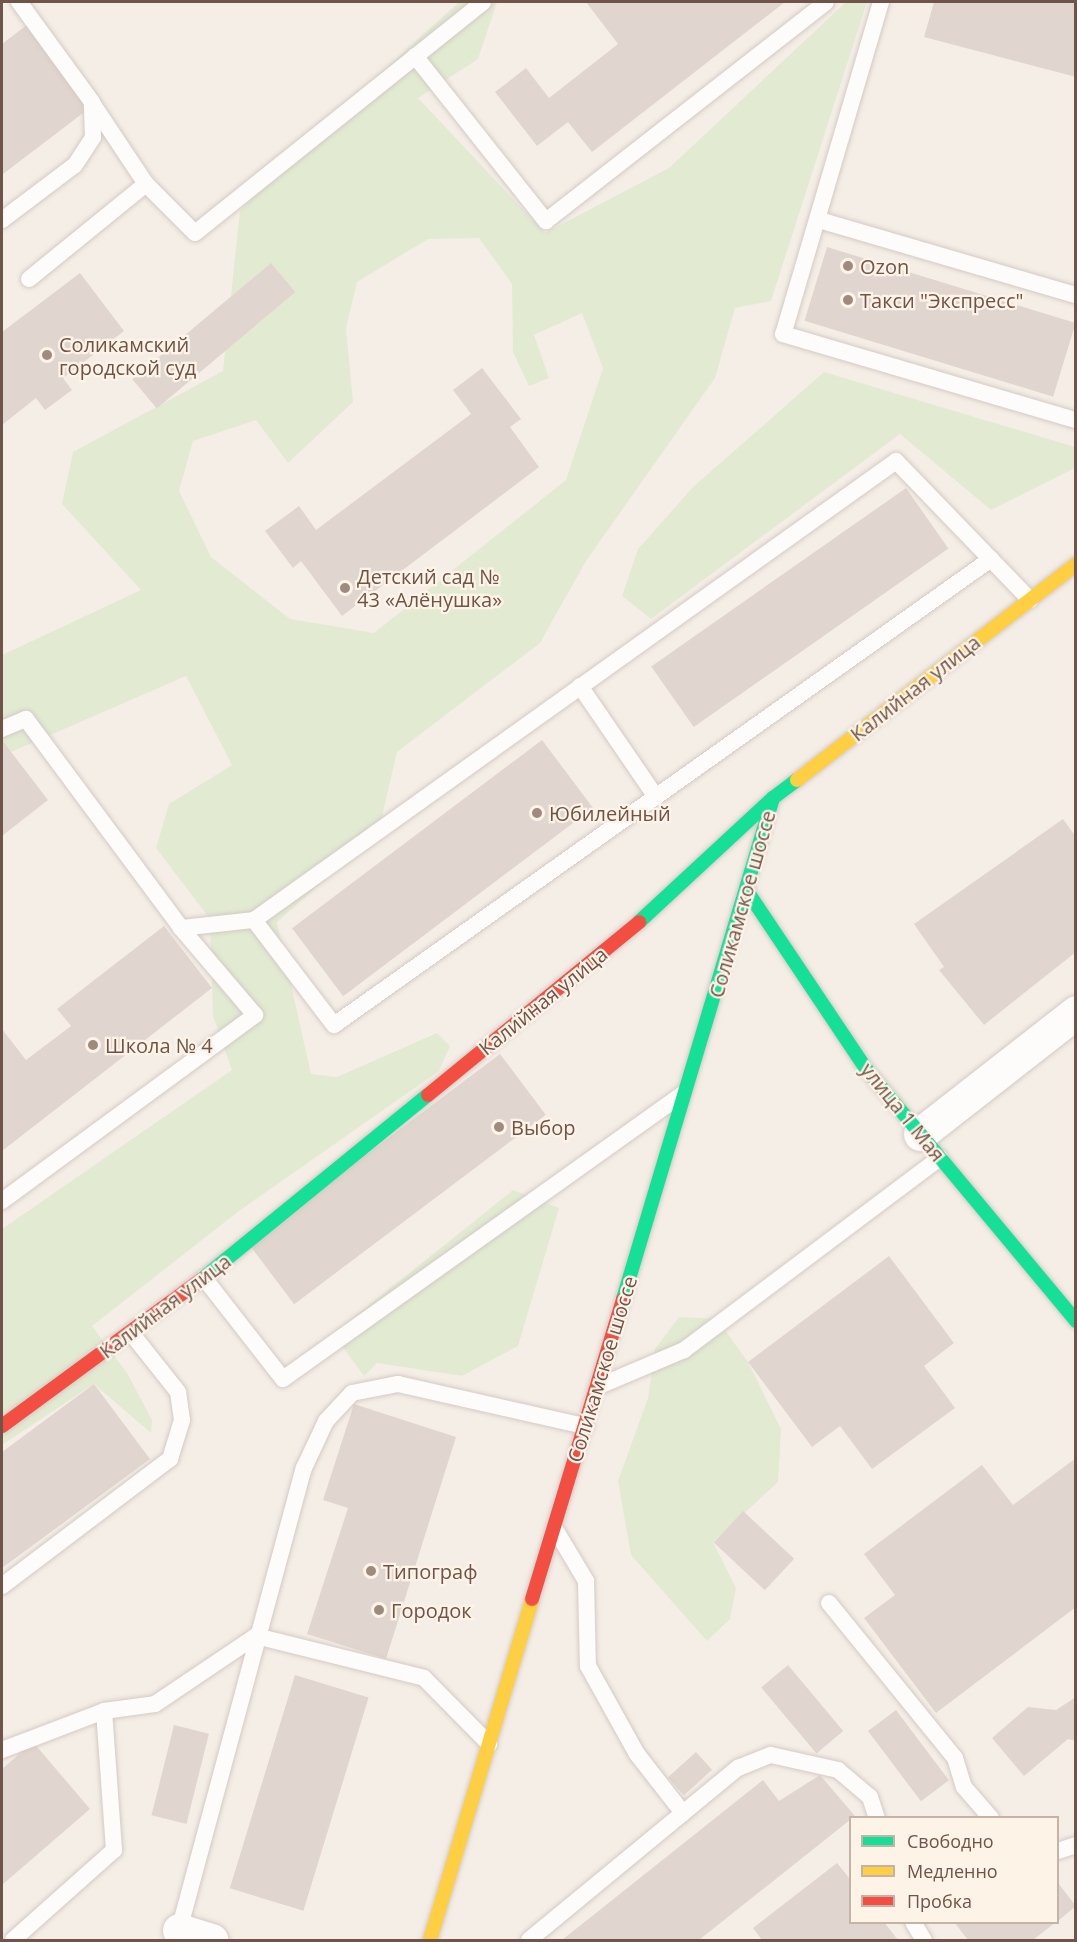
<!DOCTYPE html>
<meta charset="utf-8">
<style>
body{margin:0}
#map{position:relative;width:1077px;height:1942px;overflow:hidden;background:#f5eee7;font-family:"Open Sans",sans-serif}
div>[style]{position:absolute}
.green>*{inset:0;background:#e2ebd2}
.building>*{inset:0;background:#e1d6cf;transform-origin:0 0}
.roads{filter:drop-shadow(0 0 2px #d4cac4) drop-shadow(0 0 2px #d4cac4)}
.lane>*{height:16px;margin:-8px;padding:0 8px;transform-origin:8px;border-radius:8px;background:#fefcfb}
.street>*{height:33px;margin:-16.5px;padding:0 16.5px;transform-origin:16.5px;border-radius:16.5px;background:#fefcfb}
.fast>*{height:14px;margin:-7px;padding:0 7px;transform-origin:7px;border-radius:7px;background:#16e098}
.slow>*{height:14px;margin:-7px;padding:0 7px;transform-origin:7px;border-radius:7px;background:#ffcf43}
.jam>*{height:14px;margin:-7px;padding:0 7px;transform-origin:7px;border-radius:7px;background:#f24e42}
.dots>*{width:16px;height:16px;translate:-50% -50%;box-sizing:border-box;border:3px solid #fef3e7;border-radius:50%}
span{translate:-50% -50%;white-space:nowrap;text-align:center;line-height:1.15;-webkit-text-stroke:4.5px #fef3e7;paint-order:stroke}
.poi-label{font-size:20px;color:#715449}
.left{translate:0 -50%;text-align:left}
.street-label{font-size:20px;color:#715449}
.frame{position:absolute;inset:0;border:3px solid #715449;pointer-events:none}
.legend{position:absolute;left:849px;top:1816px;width:210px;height:108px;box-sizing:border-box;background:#fef3e7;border:2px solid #c6b3a8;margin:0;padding:8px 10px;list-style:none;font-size:18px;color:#715449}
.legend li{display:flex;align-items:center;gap:12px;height:30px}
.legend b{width:30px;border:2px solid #c6b3a8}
</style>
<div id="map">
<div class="green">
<i style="clip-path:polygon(evenodd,459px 2px,497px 2px,478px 59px,418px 98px,545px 233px,669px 168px,846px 2px,867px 2px,771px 301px,735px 308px,715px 378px,586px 561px,540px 643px,397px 752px,378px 833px,277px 922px,311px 1074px,337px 1077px,437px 1033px,450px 1046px,439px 1071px,239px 1211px,92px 1326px,127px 1373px,152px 1420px,151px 1433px,94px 1384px,2px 1445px,2px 1229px,232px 1070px,213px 1016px,210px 919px,156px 848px,169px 804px,232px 765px,186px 676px,2px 756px,2px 655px,141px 590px,62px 504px,73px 452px,223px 371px,240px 211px,330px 119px,459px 2px,479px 238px,512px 284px,513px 352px,529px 386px,549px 378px,534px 335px,582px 313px,603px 368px,566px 480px,374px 633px,290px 619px,211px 557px,179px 491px,193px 441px,256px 420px,288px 463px,353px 402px,346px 328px,357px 282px,428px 239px,479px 238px)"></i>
<i style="clip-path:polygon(824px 372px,1075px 447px,1075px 468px,991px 510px,900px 434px,651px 619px,622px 596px,638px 549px,693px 487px)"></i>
<i style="clip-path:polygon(513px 1190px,559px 1208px,518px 1346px,462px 1376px,377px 1363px,364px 1376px,333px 1334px)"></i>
<i style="clip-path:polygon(679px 1317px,717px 1319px,748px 1362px,781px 1429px,778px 1482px,713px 1542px,736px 1588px,730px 1619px,707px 1641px,631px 1555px,618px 1481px,648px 1398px,655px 1349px)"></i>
</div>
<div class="building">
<i style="clip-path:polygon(586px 2px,785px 2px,592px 152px,568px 122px,537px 146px,495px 92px,526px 68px,549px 98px,618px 44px)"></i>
<i style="clip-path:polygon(934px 2px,1076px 2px,1076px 77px,924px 37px)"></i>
<i style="clip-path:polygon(28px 24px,91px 107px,3px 174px,2px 44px)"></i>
<i style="left:827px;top:247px;width:260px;height:77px;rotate:17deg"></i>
<i style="left:271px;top:263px;width:38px;height:181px;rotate:50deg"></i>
<i style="clip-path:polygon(80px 273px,124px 331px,63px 378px,72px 390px,45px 410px,36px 398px,2px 425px,2px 332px)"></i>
<i style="clip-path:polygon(482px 368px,521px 419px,510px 427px,539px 467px,342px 616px,301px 561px,293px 568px,265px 531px,299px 506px,316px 530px,471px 414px,453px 390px)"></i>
<i style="left:906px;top:488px;width:74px;height:311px;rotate:55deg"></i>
<i style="clip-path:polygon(2px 740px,48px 800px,2px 836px)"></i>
<i style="left:542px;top:740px;width:85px;height:313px;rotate:53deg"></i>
<i style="clip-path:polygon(1063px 819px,1076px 837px,1076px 952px,984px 1025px,939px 970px,944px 967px,914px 924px)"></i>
<i style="clip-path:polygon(164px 926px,212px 988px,2px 1151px,2px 1029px,26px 1060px,71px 1026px,57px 1009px)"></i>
<i style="left:500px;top:1054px;width:76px;height:315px;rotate:53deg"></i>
<i style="clip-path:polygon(889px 1256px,954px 1343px,924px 1366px,955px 1408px,872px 1469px,840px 1426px,812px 1447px,748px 1362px)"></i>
<i style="clip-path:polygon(94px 1384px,150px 1459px,2px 1568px,2px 1452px)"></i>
<i style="clip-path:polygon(354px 1404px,456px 1437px,386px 1659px,307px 1634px,348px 1508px,323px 1500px)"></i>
<i style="clip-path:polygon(1076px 1458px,1076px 1607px,936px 1713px,864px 1618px,895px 1595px,864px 1554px,982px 1465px,1013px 1505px)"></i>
<i style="left:743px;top:1511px;width:70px;height:43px;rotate:43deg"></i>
<i style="left:788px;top:1665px;width:86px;height:35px;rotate:50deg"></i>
<i style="left:295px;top:1675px;width:77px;height:223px;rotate:17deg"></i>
<i style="clip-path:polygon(1076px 1697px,1076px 1741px,1068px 1739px,1024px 1776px,992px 1738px,1028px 1707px,1056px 1710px)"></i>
<i style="left:896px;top:1710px;width:88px;height:35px;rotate:53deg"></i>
<i style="left:174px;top:1725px;width:36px;height:93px;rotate:14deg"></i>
<i style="clip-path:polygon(33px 1742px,90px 1809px,2px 1885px,2px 1769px)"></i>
<i style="left:696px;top:1752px;width:24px;height:38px;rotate:48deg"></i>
<i style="clip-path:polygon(820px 1775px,855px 1816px,699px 1940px,562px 1940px,763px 1780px,779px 1801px)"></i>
<i style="clip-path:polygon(837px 1863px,850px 1879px,850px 1922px,884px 1922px,898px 1940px,762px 1940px,753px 1928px)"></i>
<i style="clip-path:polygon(1058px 1883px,1076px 1906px,1058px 1921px)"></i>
<i style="clip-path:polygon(954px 1922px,1056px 1922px,1033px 1940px,968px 1940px)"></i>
</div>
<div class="roads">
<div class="lane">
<i style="left:881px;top:2px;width:346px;rotate:106.4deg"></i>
<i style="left:783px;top:334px;width:305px;rotate:16.4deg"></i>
<i style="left:415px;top:56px;width:211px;rotate:51.6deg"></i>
<i style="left:546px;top:221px;width:355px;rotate:-38deg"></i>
<i style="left:146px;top:184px;width:69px;rotate:45deg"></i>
<i style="left:195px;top:233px;width:369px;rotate:-38.7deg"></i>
<i style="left:2px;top:220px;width:91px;rotate:-37deg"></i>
<i style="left:75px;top:165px;width:33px;rotate:-57deg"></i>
<i style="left:93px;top:137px;width:35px;rotate:-92deg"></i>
<i style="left:92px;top:102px;width:124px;rotate:-126.1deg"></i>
<i style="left:819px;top:220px;width:268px;rotate:16.3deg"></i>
<i style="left:29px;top:279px;width:151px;rotate:-39.1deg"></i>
<i style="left:146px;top:184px;width:97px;rotate:-123.7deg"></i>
<i style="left:991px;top:559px;width:805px;rotate:144.65deg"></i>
<i style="left:334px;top:1025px;width:132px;rotate:-127.3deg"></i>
<i style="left:254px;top:920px;width:789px;rotate:-35.56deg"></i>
<i style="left:896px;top:461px;width:193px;rotate:46deg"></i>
<i style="left:580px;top:686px;width:135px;rotate:55.6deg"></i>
<i style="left:2px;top:729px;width:26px;rotate:-23deg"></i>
<i style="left:26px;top:719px;width:260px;rotate:53.4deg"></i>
<i style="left:181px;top:928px;width:73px;rotate:-6.3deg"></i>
<i style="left:2px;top:1201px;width:314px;rotate:-36.3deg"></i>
<i style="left:255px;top:1015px;width:114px;rotate:-130.4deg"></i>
<i style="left:204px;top:1278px;width:128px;rotate:52deg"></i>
<i style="left:283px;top:1379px;width:489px;rotate:-35.5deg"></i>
<i style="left:597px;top:1387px;width:95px;rotate:-23deg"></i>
<i style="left:684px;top:1350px;width:320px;rotate:-36.9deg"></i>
<i style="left:555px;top:1529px;width:61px;rotate:59.2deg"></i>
<i style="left:586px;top:1581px;width:85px;rotate:88.7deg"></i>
<i style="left:588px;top:1666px;width:101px;rotate:60.9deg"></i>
<i style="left:637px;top:1754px;width:75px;rotate:52.1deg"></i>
<i style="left:2px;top:1586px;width:211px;rotate:-37.1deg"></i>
<i style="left:170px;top:1459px;width:41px;rotate:-72.9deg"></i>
<i style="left:182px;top:1420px;width:28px;rotate:-98deg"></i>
<i style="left:178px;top:1392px;width:75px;rotate:-128.5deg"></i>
<i style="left:829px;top:1603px;width:200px;rotate:50.9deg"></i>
<i style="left:955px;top:1758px;width:30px;rotate:73deg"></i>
<i style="left:964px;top:1787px;width:41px;rotate:48.9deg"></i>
<i style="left:2px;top:1750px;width:109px;rotate:-20.9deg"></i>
<i style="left:104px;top:1711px;width:51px;rotate:-7.8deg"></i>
<i style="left:155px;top:1704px;width:122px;rotate:-34deg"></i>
<i style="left:256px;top:1636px;width:173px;rotate:14deg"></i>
<i style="left:424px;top:1678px;width:93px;rotate:45.4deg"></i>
<i style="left:1058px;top:1851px;width:19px;rotate:-18deg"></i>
<i style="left:913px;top:1922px;width:21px;rotate:59deg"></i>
<i style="left:178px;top:1934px;width:483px;rotate:-74.9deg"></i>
<i style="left:304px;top:1468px;width:52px;rotate:-64.9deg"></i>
<i style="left:326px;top:1421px;width:38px;rotate:-47deg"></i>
<i style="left:352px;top:1393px;width:47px;rotate:-11.1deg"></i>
<i style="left:398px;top:1384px;width:192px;rotate:12.7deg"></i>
<i style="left:13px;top:1940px;width:135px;rotate:-41.7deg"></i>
<i style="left:114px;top:1850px;width:139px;rotate:-94.1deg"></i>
<i style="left:529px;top:1940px;width:271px;rotate:-39.5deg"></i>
<i style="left:738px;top:1768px;width:35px;rotate:-22deg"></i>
<i style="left:771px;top:1755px;width:69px;rotate:12.6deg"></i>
<i style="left:838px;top:1770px;width:42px;rotate:40.2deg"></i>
<i style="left:870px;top:1797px;width:22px;rotate:72deg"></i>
</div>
<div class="street">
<i style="left:920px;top:1134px;width:198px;rotate:-38deg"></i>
<i style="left:179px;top:1930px;width:34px;rotate:17deg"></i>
</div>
<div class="fast">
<i style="left:747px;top:891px;width:216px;rotate:56.2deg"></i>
<i style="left:867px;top:1070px;width:327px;rotate:50.2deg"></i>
<i style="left:639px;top:922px;width:183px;rotate:-42.8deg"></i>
<i style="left:202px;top:1279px;width:291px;rotate:-39.2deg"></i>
<i style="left:623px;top:1299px;width:523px;rotate:-73.33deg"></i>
<i style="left:773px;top:798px;width:30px;rotate:-37deg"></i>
</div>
<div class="slow">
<i style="left:797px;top:780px;width:353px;rotate:-37.7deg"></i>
<i style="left:430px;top:1940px;width:356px;rotate:-73.3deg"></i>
</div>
<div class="jam">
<i style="left:428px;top:1095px;width:273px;rotate:-39.3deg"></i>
<i style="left:2px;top:1426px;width:248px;rotate:-36.3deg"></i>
<i style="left:532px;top:1599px;width:313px;rotate:-73.1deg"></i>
</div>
</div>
<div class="dots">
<i style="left:848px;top:266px;background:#9f8a80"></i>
<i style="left:848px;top:300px;background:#9f8a80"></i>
<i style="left:47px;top:355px;background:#9f8a80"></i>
<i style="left:345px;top:588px;background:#9f8a80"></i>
<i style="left:537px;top:813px;background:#9f8a80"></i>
<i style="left:93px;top:1045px;background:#9f8a80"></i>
<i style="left:499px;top:1127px;background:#9f8a80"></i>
<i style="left:371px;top:1571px;background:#9f8a80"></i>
<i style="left:379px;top:1610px;background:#9f8a80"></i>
</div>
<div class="poi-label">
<span class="left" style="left:860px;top:266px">Ozon</span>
<span class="left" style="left:860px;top:300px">Такси "Экспресс"</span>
<span class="left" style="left:59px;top:356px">Соликамский<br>городской суд</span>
<span class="left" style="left:357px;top:588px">Детский сад №<br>43 «Алёнушка»</span>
<span class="left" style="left:549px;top:813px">Юбилейный</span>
<span class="left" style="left:105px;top:1045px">Школа № 4</span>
<span class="left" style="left:511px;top:1127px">Выбор</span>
<span class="left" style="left:383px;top:1571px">Типограф</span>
<span class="left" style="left:391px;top:1610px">Городок</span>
</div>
<div class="street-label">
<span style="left:915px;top:688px;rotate:-38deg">Калийная улица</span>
<span style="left:742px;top:904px;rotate:-74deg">Соликамское шоссе</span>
<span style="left:543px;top:1001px;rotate:-39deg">Калийная улица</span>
<span style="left:903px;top:1112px;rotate:51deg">улица 1 Мая</span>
<span style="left:165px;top:1306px;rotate:-37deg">Калийная улица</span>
<span style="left:602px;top:1369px;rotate:-73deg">Соликамское шоссе</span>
</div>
<div class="frame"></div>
<ul class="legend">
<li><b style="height:8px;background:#16e098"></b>Свободно</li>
<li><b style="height:8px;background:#ffcf43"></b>Медленно</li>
<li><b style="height:8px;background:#f24e42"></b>Пробка</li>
</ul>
</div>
